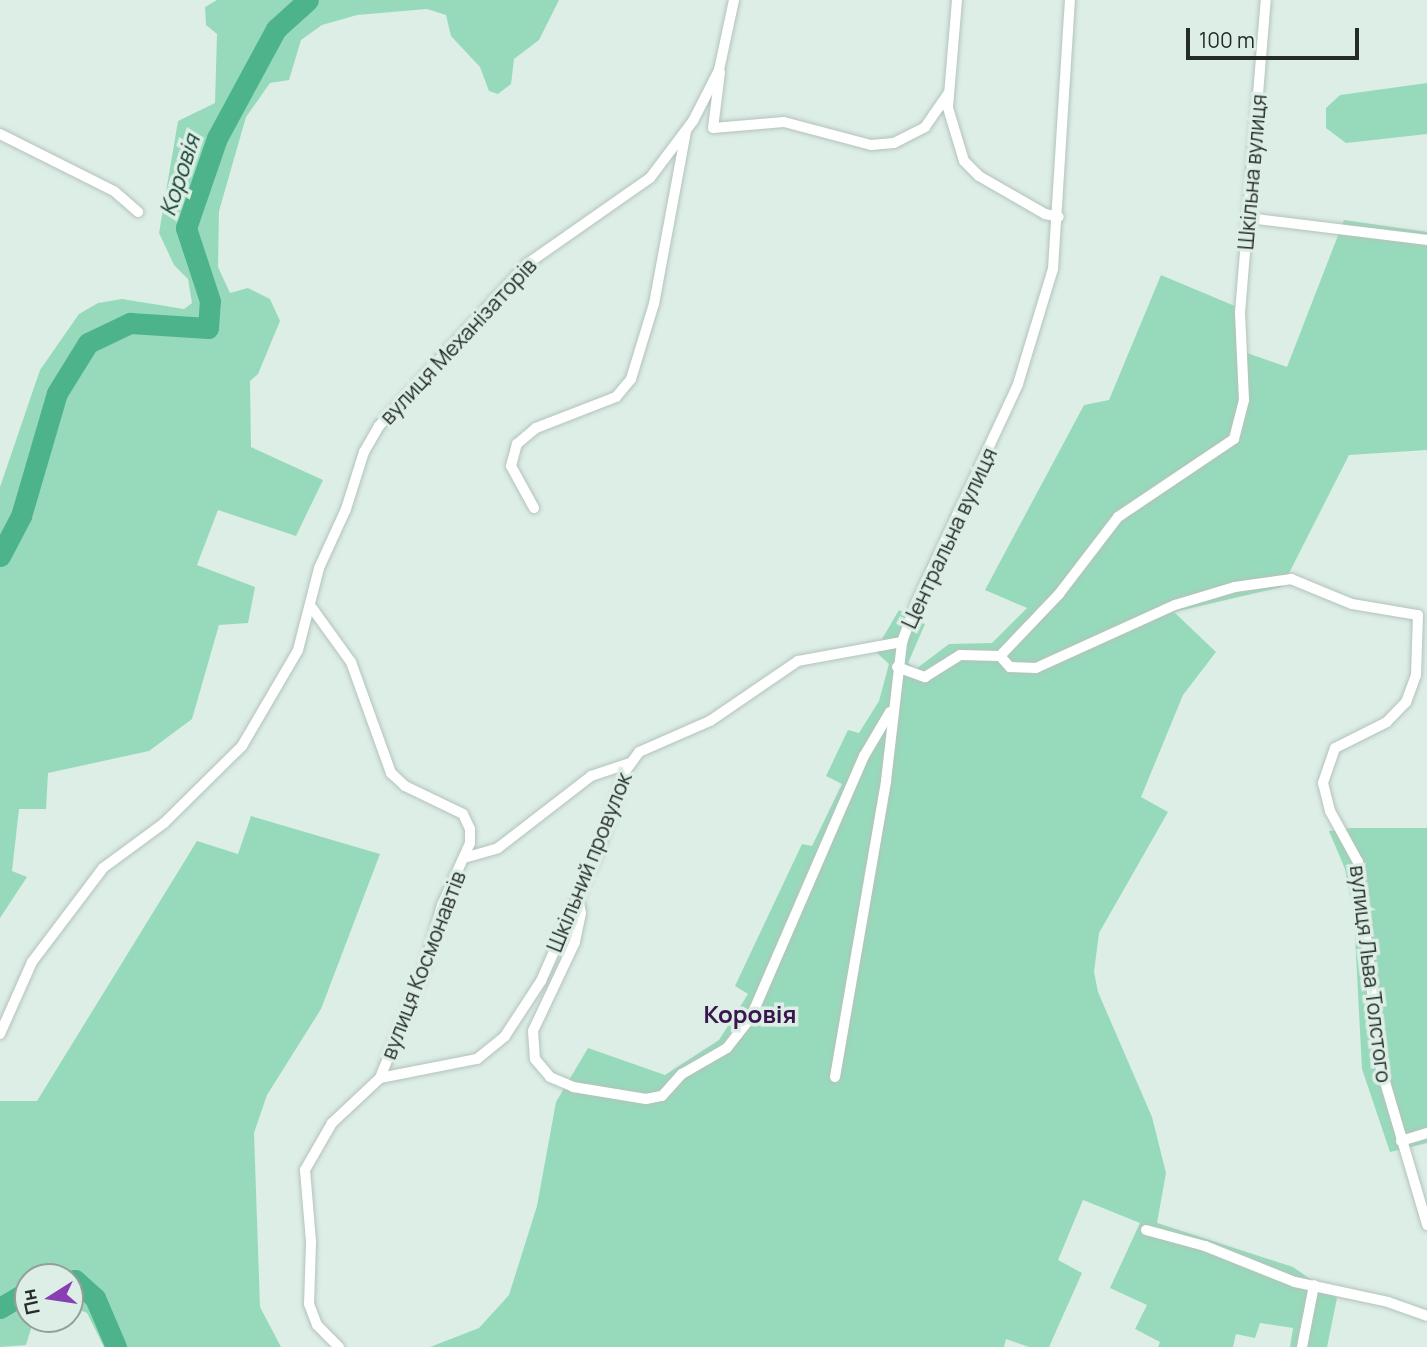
<!DOCTYPE html>
<meta charset="utf-8">
<style>
body{margin:0}
#map{position:relative;width:1427px;height:1347px;overflow:hidden;background:#ddeee6;font-family:Manrope,sans-serif}
div>[style]{position:absolute}
.green>*{inset:0;background:#97dabb}
.river>*{height:21px;margin:-10.5px;padding:0 10.5px;transform-origin:10.5px;border-radius:10.5px;background:#4db38b}
.roads{filter:drop-shadow(0 0 2px #b3c3bb) drop-shadow(0 0 2px #b3c3bb)}
.street>*{height:10px;margin:-5px;padding:0 5px;transform-origin:5px;border-radius:5px;background:#fff}
span{translate:-50% -50%;white-space:nowrap;text-align:center;line-height:1.15;-webkit-text-stroke:7px #ddeee6;paint-order:stroke}
.street-label{font-size:21px;color:#252c28}
.water-label{font-size:23px;color:#14402f;font-style:italic}
.quarter-label{font-size:24px;color:#39164d;font-weight:700}
.north{position:absolute;left:14px;top:1263px;width:70px;height:70px;box-sizing:border-box;background:#ddeee6;border:2px solid #93a09a;border-radius:50%;rotate:258deg;font-size:19px;font-weight:700;line-height:28px;text-align:center;color:#252c28}
.north::after{content:'';display:block;margin:auto;width:24px;height:32px;background:#883fb1;clip-path:polygon(50% 0,100% 100%,50% 72%,0 100%)}
.scale{position:absolute;left:1186px;top:28px;width:173px;height:32px;box-sizing:border-box;border:4px solid #252c28;border-top:0;padding-left:9px;font-size:21px;line-height:24px;white-space:nowrap;color:#252c28;-webkit-text-stroke:5px #ddeee6;paint-order:stroke}
</style>
<div id="map">
<div class="green">
<i style="clip-path:polygon(217px 0,559px 0,539px 40px,514px 59px,511px 84px,498px 94px,489px 91px,480px 67px,451px 36px,446px 15px,427px 9px,357px 15px,322px 25px,301px 40px,289px 80px,270px 83px,246px 117px,219px 211px,218px 267px,230px 293px,248px 288px,270px 299px,280px 321px,258px 374px,250px 381px,251px 447px,323px 480px,296px 536px,218px 510px,197px 565px,255px 587px,248px 623px,219px 625px,192px 719px,149px 751px,48px 773px,46px 809px,19px 809px,12px 871px,27px 877px,0 918px,0 487px,40px 370px,79px 314px,98px 303px,122px 299px,184px 309px,192px 303px,188px 279px,174px 265px,159px 233px,178px 121px,215px 103px,217px 34px,206px 25px,205px 7px)"></i>
<i style="clip-path:polygon(1427px 83px,1427px 134px,1346px 143px,1326px 128px,1326px 108px,1340px 95px)"></i>
<i style="clip-path:polygon(1344px 220px,1427px 232px,1427px 450px,1349px 455px,1282px 587px,1174px 612px,1216px 652px,1183px 695px,1141px 797px,1168px 812px,1099px 933px,1094px 972px,1098px 992px,1152px 1117px,1166px 1173px,1157px 1223px,1293px 1267px,1337px 1298px,1327px 1347px,1290px 1347px,1293px 1328px,1260px 1323px,1255px 1338px,1236px 1334px,1233px 1347px,1158px 1347px,1160px 1342px,1135px 1329px,1147px 1305px,1110px 1288px,1140px 1223px,1083px 1200px,1058px 1260px,1082px 1273px,1049px 1347px,1029px 1347px,1006px 1339px,1004px 1347px,430px 1347px,479px 1328px,509px 1295px,537px 1206px,556px 1102px,588px 1048px,665px 1075px,719px 1040px,748px 994px,735px 986px,802px 844px,812px 846px,842px 784px,826px 776px,848px 730px,859px 733px,879px 701px,889px 664px,875px 651px,899px 610px,925px 624px,908px 663px,916px 669px,949px 644px,992px 643px,1027px 608px,985px 590px,1084px 405px,1109px 400px,1161px 275px,1242px 309px,1244px 352px,1287px 367px)"></i>
<i style="clip-path:polygon(251px 816px,380px 854px,321px 1009px,267px 1095px,254px 1133px,260px 1307px,281px 1347px,104px 1347px,87px 1313px,70px 1306px,70px 1277px,28px 1277px,28px 1319px,34px 1319px,26px 1345px,0 1347px,0 1101px,37px 1101px,197px 841px,238px 854px)"></i>
<i style="clip-path:polygon(1351px 828px,1427px 828px,1427px 1143px,1390px 1152px,1362px 1069px,1354px 917px,1345px 869px,1329px 831px)"></i>
</div>
<div class="river">
<i style="left:0;top:556px;width:45px;rotate:-62.3deg"></i>
<i style="left:21px;top:516px;width:128px;rotate:-73.7deg"></i>
<i style="left:57px;top:393px;width:59px;rotate:-58.2deg"></i>
<i style="left:88px;top:343px;width:47px;rotate:-25.5deg"></i>
<i style="left:130px;top:323px;width:78px;rotate:3.7deg"></i>
<i style="left:208px;top:328px;width:27px;rotate:-86deg"></i>
<i style="left:210px;top:301px;width:77px;rotate:-108.2deg"></i>
<i style="left:186px;top:228px;width:95px;rotate:-71deg"></i>
<i style="left:217px;top:138px;width:124px;rotate:-61.6deg"></i>
<i style="left:276px;top:29px;width:43px;rotate:-42.2deg"></i>
<i style="left:70px;top:1281px;width:5px;rotate:-11deg"></i>
<i style="left:75px;top:1280px;width:27px;rotate:42deg"></i>
<i style="left:95px;top:1298px;width:53px;rotate:66.8deg"></i>
<i style="left:0;top:1308px;width:33px;rotate:-31deg"></i>
</div>
<div class="roads">
<div class="street">
<i style="left:957px;top:0;width:108px;rotate:94.8deg"></i>
<i style="left:948px;top:108px;width:55px;rotate:73.2deg"></i>
<i style="left:964px;top:161px;width:21px;rotate:45deg"></i>
<i style="left:979px;top:176px;width:76px;rotate:29.9deg"></i>
<i style="left:1045px;top:214px;width:14px;rotate:12deg"></i>
<i style="left:720px;top:72px;width:56px;rotate:97.1deg"></i>
<i style="left:713px;top:128px;width:71px;rotate:-4.8deg"></i>
<i style="left:784px;top:122px;width:90px;rotate:14.8deg"></i>
<i style="left:871px;top:145px;width:23px;rotate:-5deg"></i>
<i style="left:894px;top:143px;width:35px;rotate:-27deg"></i>
<i style="left:925px;top:127px;width:40px;rotate:-55.1deg"></i>
<i style="left:0;top:134px;width:127px;rotate:26.6deg"></i>
<i style="left:114px;top:191px;width:32px;rotate:41deg"></i>
<i style="left:1248px;top:218px;width:180px;rotate:7deg"></i>
<i style="left:534px;top:508px;width:48px;rotate:-118.7deg"></i>
<i style="left:511px;top:466px;width:23px;rotate:-75deg"></i>
<i style="left:517px;top:444px;width:25px;rotate:-40deg"></i>
<i style="left:536px;top:428px;width:86px;rotate:-21.2deg"></i>
<i style="left:616px;top:397px;width:23px;rotate:-50deg"></i>
<i style="left:631px;top:379px;width:78px;rotate:-73deg"></i>
<i style="left:654px;top:304px;width:175px;rotate:-79.5deg"></i>
<i style="left:312px;top:608px;width:67px;rotate:54.2deg"></i>
<i style="left:351px;top:662px;width:118px;rotate:70.2deg"></i>
<i style="left:391px;top:773px;width:19px;rotate:43deg"></i>
<i style="left:405px;top:786px;width:64px;rotate:25.8deg"></i>
<i style="left:463px;top:814px;width:17px;rotate:65deg"></i>
<i style="left:470px;top:829px;width:14px;rotate:90deg"></i>
<i style="left:470px;top:843px;width:68px;rotate:114.3deg"></i>
<i style="left:442px;top:905px;width:66px;rotate:105.7deg"></i>
<i style="left:424px;top:969px;width:118px;rotate:112deg"></i>
<i style="left:380px;top:1078px;width:66px;rotate:136.8deg"></i>
<i style="left:332px;top:1123px;width:54px;rotate:119.9deg"></i>
<i style="left:305px;top:1170px;width:72px;rotate:85.2deg"></i>
<i style="left:311px;top:1242px;width:62px;rotate:91.8deg"></i>
<i style="left:309px;top:1304px;width:22px;rotate:69deg"></i>
<i style="left:317px;top:1325px;width:31px;rotate:45deg"></i>
<i style="left:1418px;top:615px;width:60px;rotate:91.9deg"></i>
<i style="left:1416px;top:675px;width:29px;rotate:110deg"></i>
<i style="left:1406px;top:702px;width:28px;rotate:134deg"></i>
<i style="left:1387px;top:722px;width:58px;rotate:153.4deg"></i>
<i style="left:1335px;top:748px;width:37px;rotate:109deg"></i>
<i style="left:1323px;top:783px;width:29px;rotate:76deg"></i>
<i style="left:1330px;top:811px;width:58px;rotate:61.2deg"></i>
<i style="left:1358px;top:862px;width:204px;rotate:83.8deg"></i>
<i style="left:1380px;top:1065px;width:167px;rotate:73.6deg"></i>
<i style="left:1000px;top:656px;width:15px;rotate:48deg"></i>
<i style="left:1010px;top:667px;width:26px;rotate:2deg"></i>
<i style="left:1036px;top:668px;width:153px;rotate:-24.4deg"></i>
<i style="left:1175px;top:605px;width:63px;rotate:-16.7deg"></i>
<i style="left:1235px;top:587px;width:57px;rotate:-8.1deg"></i>
<i style="left:1291px;top:579px;width:66px;rotate:22.3deg"></i>
<i style="left:1352px;top:604px;width:67px;rotate:9.5deg"></i>
<i style="left:897px;top:667px;width:30px;rotate:20deg"></i>
<i style="left:925px;top:677px;width:41px;rotate:-32.2deg"></i>
<i style="left:960px;top:655px;width:40px;rotate:1.4deg"></i>
<i style="left:1000px;top:656px;width:86px;rotate:-46.4deg"></i>
<i style="left:1059px;top:594px;width:97px;rotate:-52.5deg"></i>
<i style="left:1118px;top:517px;width:140px;rotate:-33.9deg"></i>
<i style="left:1234px;top:439px;width:40px;rotate:-75.6deg"></i>
<i style="left:1244px;top:400px;width:87px;rotate:-92.6deg"></i>
<i style="left:1240px;top:313px;width:314px;rotate:-85.3deg"></i>
<i style="left:464px;top:858px;width:35px;rotate:-16deg"></i>
<i style="left:498px;top:848px;width:118px;rotate:-37.7deg"></i>
<i style="left:591px;top:776px;width:41px;rotate:-18.4deg"></i>
<i style="left:578px;top:898px;width:15px;rotate:79deg"></i>
<i style="left:581px;top:913px;width:30px;rotate:102deg"></i>
<i style="left:575px;top:942px;width:98px;rotate:115.3deg"></i>
<i style="left:533px;top:1031px;width:28px;rotate:86deg"></i>
<i style="left:535px;top:1059px;width:23px;rotate:50deg"></i>
<i style="left:550px;top:1077px;width:25px;rotate:23deg"></i>
<i style="left:573px;top:1087px;width:74px;rotate:9.3deg"></i>
<i style="left:646px;top:1099px;width:16px;rotate:-11deg"></i>
<i style="left:662px;top:1096px;width:30px;rotate:-48deg"></i>
<i style="left:682px;top:1074px;width:52px;rotate:-30deg"></i>
<i style="left:727px;top:1048px;width:39px;rotate:-52deg"></i>
<i style="left:751px;top:1017px;width:284px;rotate:-66.6deg"></i>
<i style="left:864px;top:756px;width:51px;rotate:-59.4deg"></i>
<i style="left:0;top:1034px;width:79px;rotate:-66deg"></i>
<i style="left:32px;top:962px;width:118px;rotate:-52.9deg"></i>
<i style="left:103px;top:868px;width:76px;rotate:-36.4deg"></i>
<i style="left:164px;top:823px;width:110px;rotate:-44.6deg"></i>
<i style="left:242px;top:746px;width:111px;rotate:-59.7deg"></i>
<i style="left:298px;top:650px;width:85px;rotate:-75.6deg"></i>
<i style="left:319px;top:568px;width:65px;rotate:-65.4deg"></i>
<i style="left:346px;top:509px;width:60px;rotate:-72.5deg"></i>
<i style="left:364px;top:452px;width:30px;rotate:-60deg"></i>
<i style="left:379px;top:426px;width:219px;rotate:-47.6deg"></i>
<i style="left:527px;top:264px;width:150px;rotate:-35deg"></i>
<i style="left:650px;top:178px;width:71px;rotate:-53deg"></i>
<i style="left:693px;top:121px;width:57px;rotate:-63deg"></i>
<i style="left:719px;top:70px;width:72px;rotate:-77.9deg"></i>
<i style="left:835px;top:1077px;width:300px;rotate:-80.2deg"></i>
<i style="left:886px;top:781px;width:140px;rotate:-83.4deg"></i>
<i style="left:902px;top:642px;width:44px;rotate:-69.9deg"></i>
<i style="left:917px;top:601px;width:239px;rotate:-65deg"></i>
<i style="left:1018px;top:384px;width:120px;rotate:-73.1deg"></i>
<i style="left:1053px;top:269px;width:270px;rotate:-86.4deg"></i>
<i style="left:380px;top:1078px;width:99px;rotate:-11.1deg"></i>
<i style="left:477px;top:1059px;width:36px;rotate:-39deg"></i>
<i style="left:505px;top:1036px;width:66px;rotate:-56.8deg"></i>
<i style="left:541px;top:981px;width:141px;rotate:-66.2deg"></i>
<i style="left:598px;top:852px;width:87px;rotate:-71.1deg"></i>
<i style="left:626px;top:770px;width:22px;rotate:-54deg"></i>
<i style="left:639px;top:752px;width:77px;rotate:-23.6deg"></i>
<i style="left:710px;top:721px;width:107px;rotate:-34.3deg"></i>
<i style="left:798px;top:661px;width:106px;rotate:-10.4deg"></i>
<i style="left:1401px;top:1141px;width:27px;rotate:-17deg"></i>
<i style="left:1146px;top:1230px;width:61px;rotate:15.2deg"></i>
<i style="left:1205px;top:1246px;width:97px;rotate:21.8deg"></i>
<i style="left:1295px;top:1282px;width:95px;rotate:12.1deg"></i>
<i style="left:1388px;top:1302px;width:41px;rotate:19.7deg"></i>
<i style="left:1302px;top:1347px;width:63px;rotate:-79deg"></i>
</div>
</div>
<div class="street-label">
<span style="left:1252px;top:172px;rotate:-85deg">Шкільна вулиця</span>
<span style="left:458px;top:341px;rotate:-47deg">вулиця Механізаторів</span>
<span style="left:949px;top:538px;rotate:-65deg">Центральна вулиця</span>
<span style="left:589px;top:862px;rotate:-68deg">Шкільний провулок</span>
<span style="left:423px;top:965px;rotate:-69deg">вулиця Космонавтів</span>
<span style="left:1371px;top:974px;rotate:83deg">вулиця Льва Толстого</span>
</div>
<div class="water-label">
<span style="left:179px;top:175px;rotate:-72deg">Коровія</span>
</div>
<div class="quarter-label">
<span style="left:750px;top:1014px">Коровія</span>
</div>
<div class="north">Пн</div>
<div class="scale">100 m</div>
</div>
